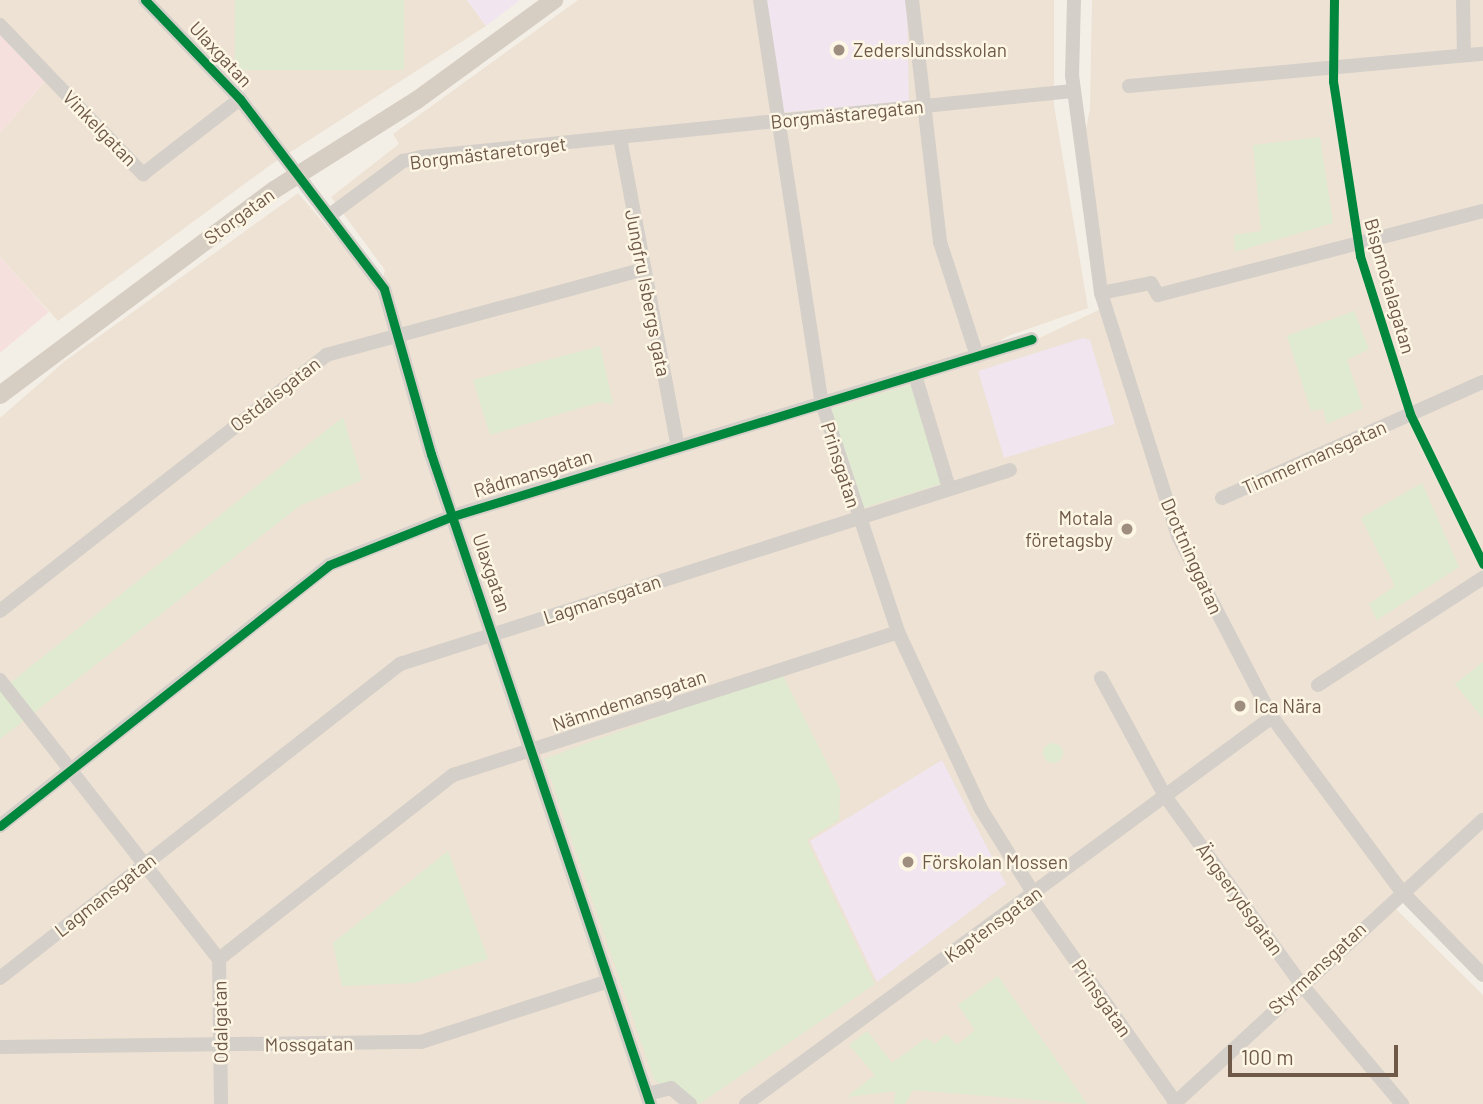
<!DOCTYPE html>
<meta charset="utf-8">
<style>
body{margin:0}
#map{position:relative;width:1483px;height:1104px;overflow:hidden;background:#f4efe6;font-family:Barlow,sans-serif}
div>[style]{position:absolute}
.residential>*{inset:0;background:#ede2d3}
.education>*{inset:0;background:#f1e5ef}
.medical>*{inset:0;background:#f6e0dd}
.green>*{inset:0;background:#dfead1;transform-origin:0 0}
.round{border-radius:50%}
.minor>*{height:14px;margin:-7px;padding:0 7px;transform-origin:7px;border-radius:7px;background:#d5cfc9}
.major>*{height:18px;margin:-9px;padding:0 9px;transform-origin:9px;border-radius:9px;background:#d6cdc3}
.cycleway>*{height:9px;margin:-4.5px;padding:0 4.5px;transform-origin:4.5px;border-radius:4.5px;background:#00873e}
.dots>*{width:19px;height:19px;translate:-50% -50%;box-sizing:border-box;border:4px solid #fef6e5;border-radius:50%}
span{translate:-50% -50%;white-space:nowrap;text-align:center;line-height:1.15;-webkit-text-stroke:5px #fef6e5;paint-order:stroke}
.poi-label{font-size:19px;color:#6f5949}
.left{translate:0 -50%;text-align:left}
.right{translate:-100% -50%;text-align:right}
.street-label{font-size:19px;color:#6f5949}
.scale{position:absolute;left:1228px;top:1045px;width:170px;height:32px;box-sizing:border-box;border:4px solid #6f5949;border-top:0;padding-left:9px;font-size:21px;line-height:24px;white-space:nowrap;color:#6f5949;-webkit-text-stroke:5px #fef6e5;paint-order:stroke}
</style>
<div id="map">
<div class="residential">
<i style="clip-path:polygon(0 0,467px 0,486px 26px,269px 166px,58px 321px,0 257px,0 133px,48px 78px,0 31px)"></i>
<i style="clip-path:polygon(578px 0,1054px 0,1054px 105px,1088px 308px,1008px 336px,979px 355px,1018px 348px,1103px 308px,1079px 164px,1090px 109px,1092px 0,1483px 0,1483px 970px,1403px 893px,1396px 909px,1483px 995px,1483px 1104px,0 1104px,0 418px,65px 361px,298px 193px,380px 290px,385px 270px,331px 197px,399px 144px,393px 134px)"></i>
</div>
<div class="education">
<i style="clip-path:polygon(467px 0,520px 0,486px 26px)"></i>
<i style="clip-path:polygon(765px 0,907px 0,909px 101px,777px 113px)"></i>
<i style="clip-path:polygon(1083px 338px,1090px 340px,1115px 424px,1004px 458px,978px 371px)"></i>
<i style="clip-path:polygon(942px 760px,1006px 884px,877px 982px,810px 841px)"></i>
</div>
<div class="medical">
<i style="clip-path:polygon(0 31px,48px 78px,0 133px)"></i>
<i style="clip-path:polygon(0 257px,49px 312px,0 353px)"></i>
</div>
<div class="green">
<i style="left:235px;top:0;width:169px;height:70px"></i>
<i style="clip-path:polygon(1320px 137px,1333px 223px,1235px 252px,1234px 235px,1261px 231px,1253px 145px)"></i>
<i style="clip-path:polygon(1354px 311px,1369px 349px,1347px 360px,1363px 408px,1327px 424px,1323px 409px,1311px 411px,1287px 336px)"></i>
<i style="clip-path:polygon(600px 346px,613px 404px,600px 402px,490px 435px,473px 380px)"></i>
<i style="left:912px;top:384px;width:104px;height:87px;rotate:73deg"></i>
<i style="clip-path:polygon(343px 417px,362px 480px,301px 505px,0 739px,0 691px)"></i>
<i style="clip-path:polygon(1422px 483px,1459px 567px,1377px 620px,1369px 604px,1395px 586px,1361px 518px)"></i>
<i style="clip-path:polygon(1483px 662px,1483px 719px,1455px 684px)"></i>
<i style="clip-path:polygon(781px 672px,840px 789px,839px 820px,807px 840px,875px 984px,699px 1104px,654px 1080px,544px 759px)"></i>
<i class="round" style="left:1043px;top:743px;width:20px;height:20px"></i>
<i style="clip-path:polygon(448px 851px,488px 959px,414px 983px,342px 986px,333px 943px)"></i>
<i style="clip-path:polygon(998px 976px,1087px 1104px,913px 1090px,905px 1104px,894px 1104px,895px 1091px,847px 1097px,875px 1075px,849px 1045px,867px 1031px,892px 1063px,926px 1038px,935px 1044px,946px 1034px,957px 1045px,975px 1030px,958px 1005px)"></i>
</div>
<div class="minor">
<i style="left:145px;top:0;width:137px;rotate:46.2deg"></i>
<i style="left:240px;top:99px;width:238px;rotate:52.8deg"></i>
<i style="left:384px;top:289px;width:172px;rotate:74.1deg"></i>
<i style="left:431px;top:454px;width:686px;rotate:71.38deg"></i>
<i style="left:760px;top:0;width:408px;rotate:81.3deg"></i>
<i style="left:822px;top:403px;width:241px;rotate:71.6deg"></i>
<i style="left:898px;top:632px;width:195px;rotate:64.9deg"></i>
<i style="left:981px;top:809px;width:100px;rotate:58.1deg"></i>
<i style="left:912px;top:0;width:244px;rotate:83.4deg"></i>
<i style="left:940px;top:242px;width:120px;rotate:72deg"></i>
<i style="left:1074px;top:0;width:75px;rotate:91.5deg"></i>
<i style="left:1072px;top:75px;width:220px;rotate:82.4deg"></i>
<i style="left:1101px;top:293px;width:255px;rotate:72.4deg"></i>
<i style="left:1178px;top:536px;width:204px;rotate:62.6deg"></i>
<i style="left:1272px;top:717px;width:218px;rotate:53.4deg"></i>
<i style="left:1402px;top:892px;width:116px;rotate:45.7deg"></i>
<i style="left:1463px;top:0;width:55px;rotate:89deg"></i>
<i style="left:0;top:25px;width:207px;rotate:46.2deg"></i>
<i style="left:143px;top:174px;width:123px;rotate:-37.7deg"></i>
<i style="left:1129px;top:86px;width:355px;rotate:-5.2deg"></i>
<i style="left:620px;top:138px;width:315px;rotate:79.4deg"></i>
<i style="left:330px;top:215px;width:91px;rotate:-36.5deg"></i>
<i style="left:403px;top:161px;width:18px;rotate:-13deg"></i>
<i style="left:421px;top:157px;width:655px;rotate:-5.78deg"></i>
<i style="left:1101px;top:293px;width:51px;rotate:-11.3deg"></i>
<i style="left:1151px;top:283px;width:14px;rotate:60deg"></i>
<i style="left:1158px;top:295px;width:336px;rotate:-14.5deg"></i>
<i style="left:915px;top:375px;width:118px;rotate:73.3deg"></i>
<i style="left:1222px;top:498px;width:286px;rotate:-24deg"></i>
<i style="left:0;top:611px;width:415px;rotate:-38.1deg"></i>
<i style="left:326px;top:355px;width:327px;rotate:-15.1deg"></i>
<i style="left:1101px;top:678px;width:134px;rotate:61.5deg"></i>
<i style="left:1165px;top:796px;width:232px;rotate:54.1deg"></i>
<i style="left:1301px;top:984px;width:157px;rotate:49.9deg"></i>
<i style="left:0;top:680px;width:355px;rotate:51.9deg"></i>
<i style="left:219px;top:959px;width:145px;rotate:89.2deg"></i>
<i style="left:1318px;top:685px;width:197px;rotate:-33deg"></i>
<i style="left:0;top:826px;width:420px;rotate:-38.4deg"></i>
<i style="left:329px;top:565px;width:133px;rotate:-21.6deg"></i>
<i style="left:453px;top:516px;width:605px;rotate:-17deg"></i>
<i style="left:1030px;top:896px;width:250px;rotate:54.8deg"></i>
<i style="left:219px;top:959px;width:298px;rotate:-38.2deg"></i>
<i style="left:453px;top:775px;width:467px;rotate:-17.8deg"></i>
<i style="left:0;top:978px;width:509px;rotate:-38.13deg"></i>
<i style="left:400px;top:664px;width:640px;rotate:-17.64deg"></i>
<i style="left:0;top:1047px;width:421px;rotate:-0.7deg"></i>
<i style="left:421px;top:1042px;width:198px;rotate:-18deg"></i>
<i style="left:647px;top:1094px;width:25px;rotate:-14deg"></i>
<i style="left:671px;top:1088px;width:25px;rotate:40deg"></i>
<i style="left:746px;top:1104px;width:653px;rotate:-36.34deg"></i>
<i style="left:1174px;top:1104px;width:420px;rotate:-42.6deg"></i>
</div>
<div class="major">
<i style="left:0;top:395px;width:342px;rotate:-36.8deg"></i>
<i style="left:274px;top:190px;width:169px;rotate:-32.2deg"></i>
<i style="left:417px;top:100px;width:170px;rotate:-36.1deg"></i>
</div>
<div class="cycleway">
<i style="left:145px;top:0;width:137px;rotate:46.2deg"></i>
<i style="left:240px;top:99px;width:238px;rotate:52.8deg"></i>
<i style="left:384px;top:289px;width:172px;rotate:74.1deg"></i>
<i style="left:431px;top:454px;width:686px;rotate:71.38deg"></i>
<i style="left:1334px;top:0;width:81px;rotate:90.7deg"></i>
<i style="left:1333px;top:81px;width:177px;rotate:81.2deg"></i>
<i style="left:1360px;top:256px;width:166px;rotate:72.4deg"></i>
<i style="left:1410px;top:414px;width:167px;rotate:64deg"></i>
<i style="left:0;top:826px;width:420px;rotate:-38.4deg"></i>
<i style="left:329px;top:565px;width:133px;rotate:-21.6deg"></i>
<i style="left:453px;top:516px;width:605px;rotate:-17deg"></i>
</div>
<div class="dots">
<i style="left:839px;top:50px;background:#9e8e80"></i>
<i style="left:1127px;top:529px;background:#9e8e80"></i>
<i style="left:1240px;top:706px;background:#9e8e80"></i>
<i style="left:908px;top:862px;background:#9e8e80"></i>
</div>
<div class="poi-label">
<span class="left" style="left:853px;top:50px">Zederslundsskolan</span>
<span class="right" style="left:1113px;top:529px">Motala<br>företagsby</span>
<span class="left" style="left:1254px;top:706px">Ica Nära</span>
<span class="left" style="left:922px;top:862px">Förskolan Mossen</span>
</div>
<div class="street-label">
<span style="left:221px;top:54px;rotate:47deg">Ulaxgatan</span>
<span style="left:847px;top:114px;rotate:-6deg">Borgmästaregatan</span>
<span style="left:100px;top:128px;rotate:46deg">Vinkelgatan</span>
<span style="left:488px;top:153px;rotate:-7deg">Borgmästaretorget</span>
<span style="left:239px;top:216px;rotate:-36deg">Storgatan</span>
<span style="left:1390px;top:286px;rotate:74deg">Bispmotalagatan</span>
<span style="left:648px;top:293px;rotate:79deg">Jungfru Isbergs gata</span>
<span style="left:275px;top:394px;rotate:-38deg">Ostdalsgatan</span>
<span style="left:1314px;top:457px;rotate:-24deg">Timmermansgatan</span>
<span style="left:841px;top:465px;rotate:72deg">Prinsgatan</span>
<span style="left:533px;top:473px;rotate:-17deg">Rådmansgatan</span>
<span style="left:1192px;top:556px;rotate:66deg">Drottninggatan</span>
<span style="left:492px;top:573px;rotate:71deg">Ulaxgatan</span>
<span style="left:602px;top:599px;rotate:-18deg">Lagmansgatan</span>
<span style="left:629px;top:700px;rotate:-18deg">Nämndemansgatan</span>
<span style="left:105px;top:895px;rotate:-38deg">Lagmansgatan</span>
<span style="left:1240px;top:899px;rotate:54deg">Ängserydsgatan</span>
<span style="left:993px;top:924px;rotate:-36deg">Kaptensgatan</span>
<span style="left:1317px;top:968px;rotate:-43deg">Styrmansgatan</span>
<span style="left:1102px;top:998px;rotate:55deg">Prinsgatan</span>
<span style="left:220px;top:1022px;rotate:-91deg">Odalgatan</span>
<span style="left:309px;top:1044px;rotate:-1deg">Mossgatan</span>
</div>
<div class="scale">100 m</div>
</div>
